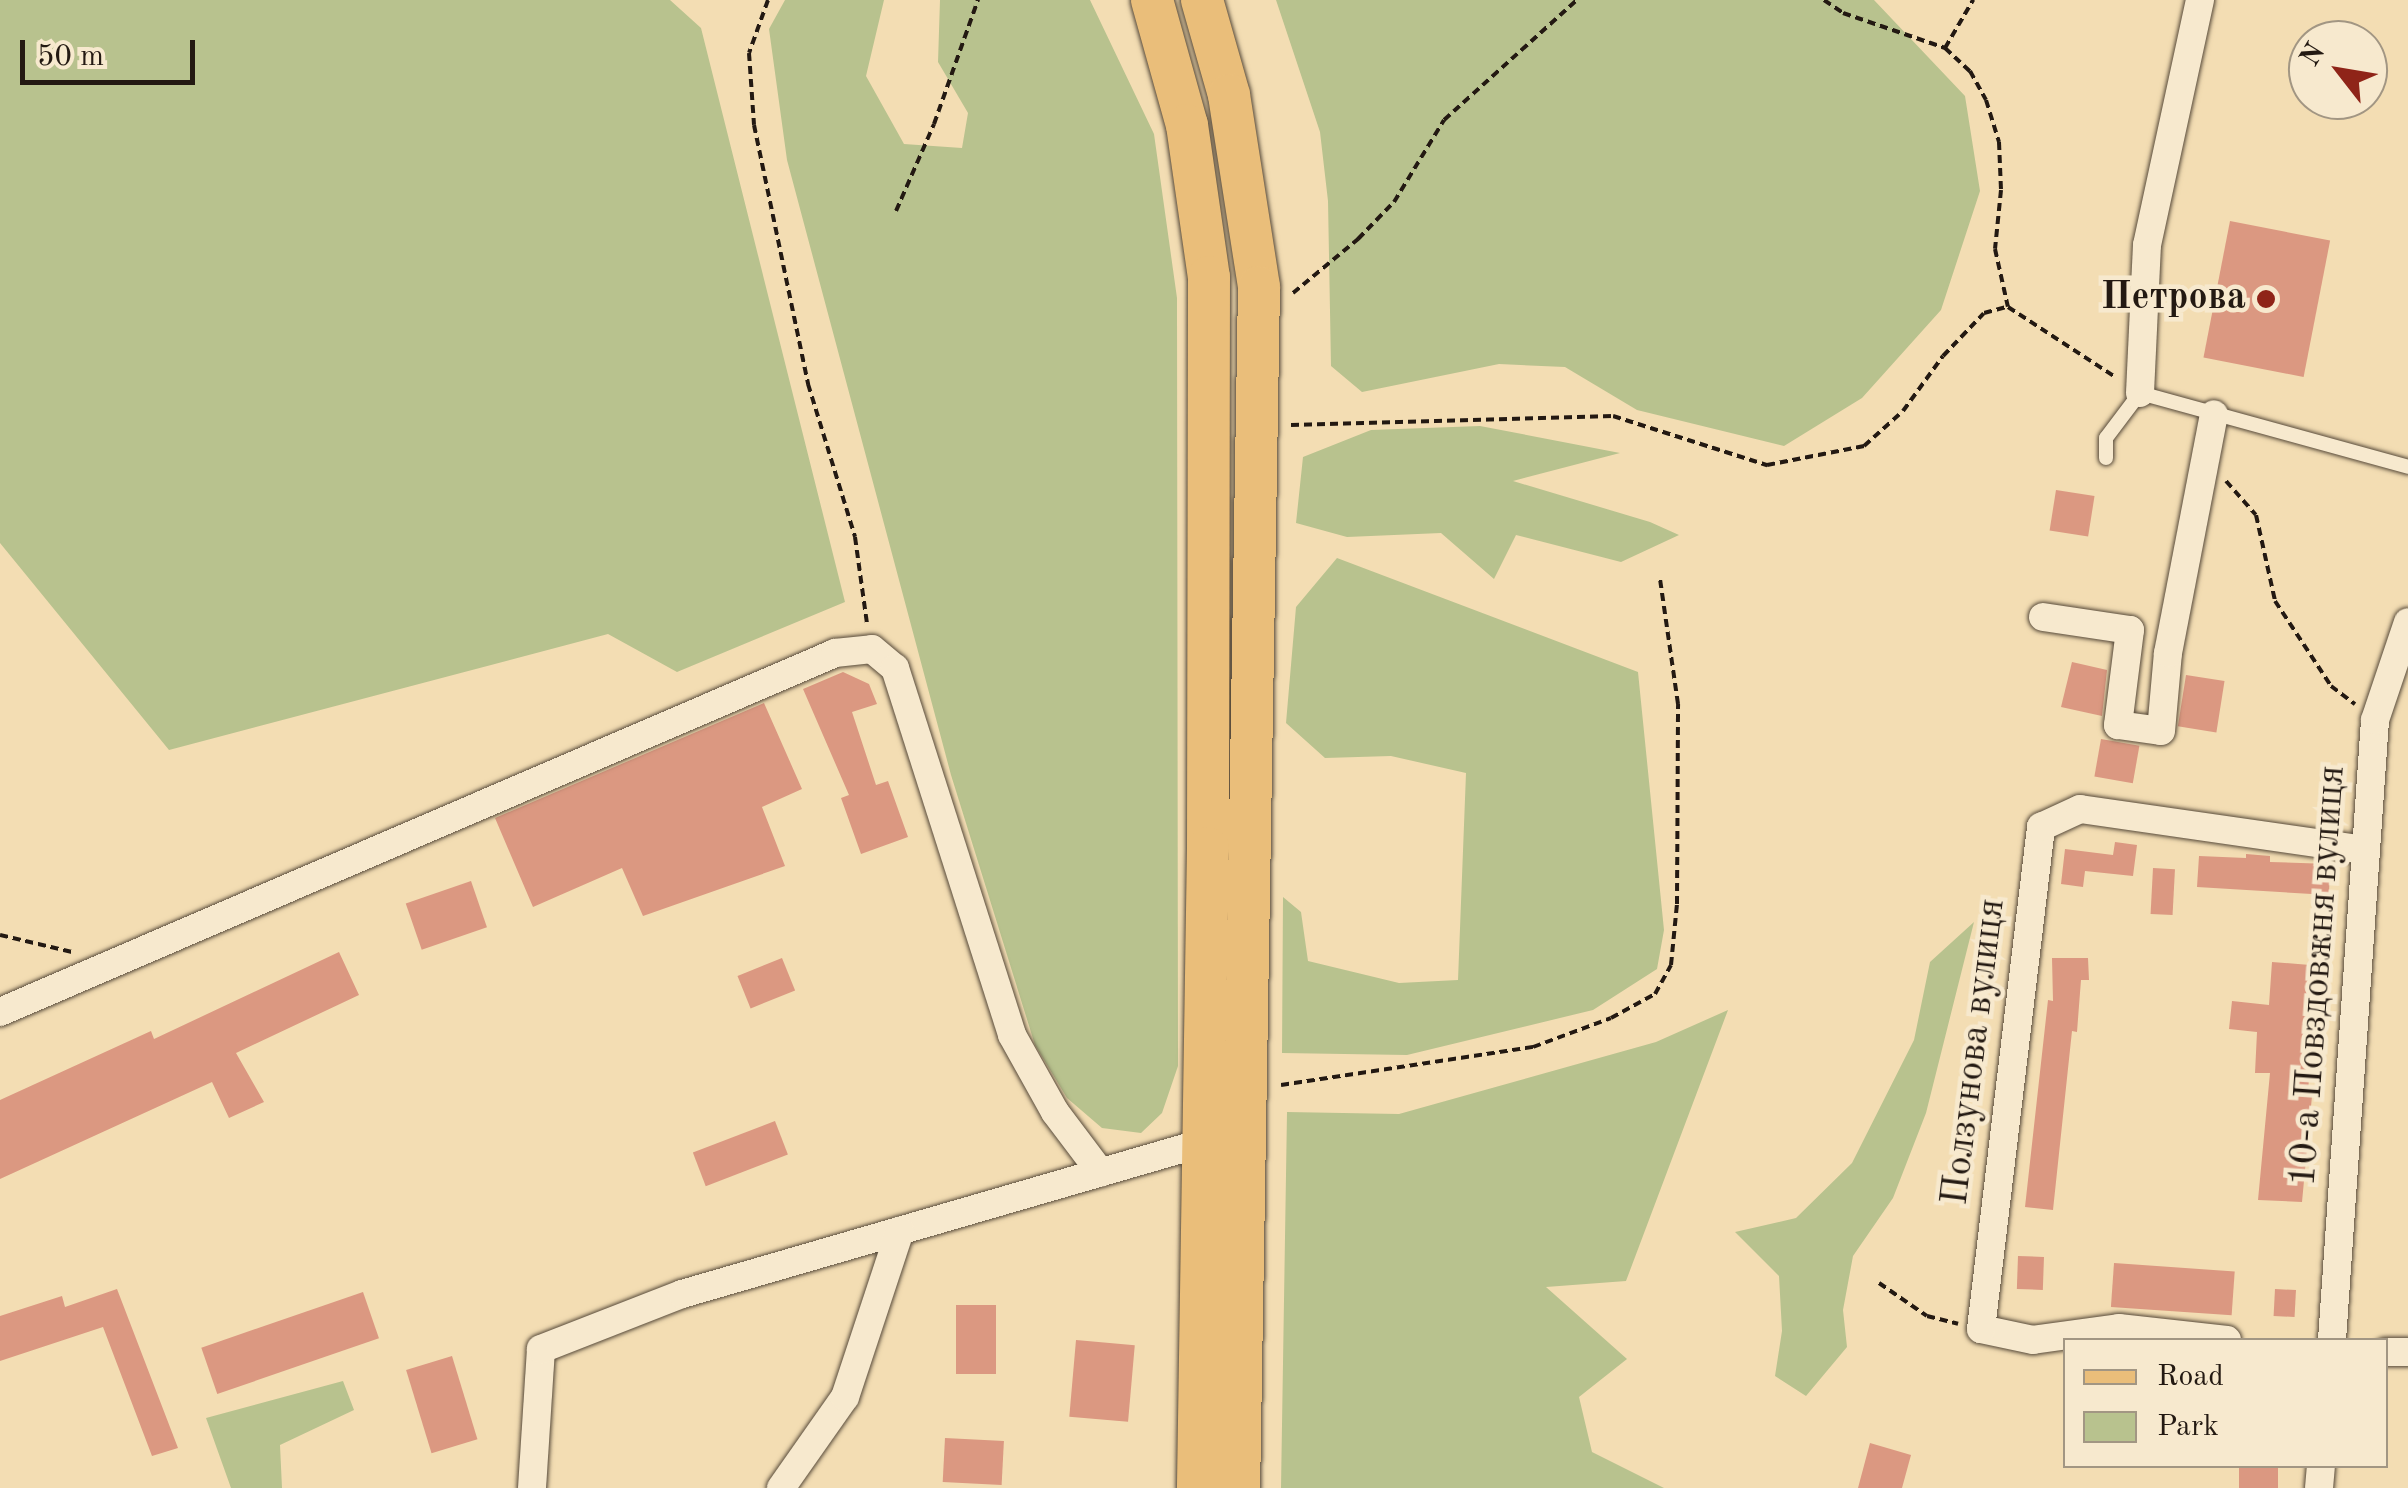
<!DOCTYPE html>
<meta charset="utf-8">
<style>
body{margin:0}
#map{position:relative;width:2408px;height:1488px;overflow:hidden;background:#f3ddb3;font-family:"Old Standard TT",serif}
div>[style]{position:absolute}
.green>*{inset:0;background:#b8c28e}
.building>*{inset:0;background:#db9881;transform-origin:0 0}
.path>*{height:4px;margin-top:-2px;transform-origin:0;background:repeating-linear-gradient(90deg,#231912 0 8px,transparent 0 13px)}
.roads{filter:drop-shadow(0 0 2px #574a3a) drop-shadow(0 0 2px #574a3a)}
.lane>*{height:14px;margin:-7px;padding:0 7px;transform-origin:7px;border-radius:7px;background:#f7e9ce}
.street>*{height:28px;margin:-14px;padding:0 14px;transform-origin:14px;border-radius:14px;background:#f7e9ce}
.primary>*{height:42px;margin:-21px;padding:0 21px;transform-origin:21px;border-radius:21px;background:#eabe7a}
.dots>*{width:28px;height:28px;translate:-50% -50%;box-sizing:border-box;border:5px solid #f7e9ce;border-radius:50%}
span{translate:-50% -50%;white-space:nowrap;text-align:center;line-height:1.15;-webkit-text-stroke:9px #f7e9ce;paint-order:stroke}
.poi-label{font-size:38px;color:#231912;font-weight:700}
.right{translate:-100% -50%;text-align:right}
.street-label{font-size:38px;color:#231912}
.legend{position:absolute;left:2063px;top:1338px;width:325px;height:130px;box-sizing:border-box;background:#f7e9ce;border:2px solid #a29683;margin:0;padding:12px 18px;list-style:none;font-size:30px;color:#231912}
.legend li{display:flex;align-items:center;gap:20px;height:50px}
.legend b{width:50px;border:2px solid #a29683}
.north{position:absolute;left:2288px;top:20px;width:100px;height:100px;box-sizing:border-box;background:#f7e9ce;border:2px solid #a29683;border-radius:50%;rotate:301deg;font-size:28px;font-weight:700;line-height:40px;text-align:center;color:#231912}
.north::after{content:'';display:block;margin:auto;width:35px;height:45px;background:#8f2418;clip-path:polygon(50% 0,100% 100%,50% 72%,0 100%)}
.scale{position:absolute;left:20px;top:40px;width:175px;height:45px;box-sizing:border-box;border:5px solid #231912;border-top:0;padding-left:12px;font-size:30px;line-height:35px;white-space:nowrap;color:#231912;-webkit-text-stroke:8px #f7e9ce;paint-order:stroke}
</style>
<div id="map">
<div class="green">
<i style="clip-path:polygon(0 0,670px 0,701px 28px,845px 602px,677px 672px,608px 634px,169px 750px,0 543px)"></i>
<i style="clip-path:polygon(785px 0,884px 0,866px 76px,904px 144px,962px 148px,968px 113px,938px 62px,940px 0,1090px 0,1154px 134px,1177px 298px,1178px 1066px,1162px 1113px,1141px 1133px,1102px 1128px,1067px 1098px,1035px 1045px,951px 775px,787px 160px,769px 29px)"></i>
<i style="clip-path:polygon(1276px 0,1874px 0,1965px 96px,1980px 191px,1941px 310px,1862px 398px,1784px 446px,1637px 410px,1565px 367px,1499px 364px,1362px 392px,1331px 366px,1328px 201px,1320px 132px)"></i>
<i style="clip-path:polygon(1480px 426px,1620px 453px,1513px 481px,1650px 522px,1679px 535px,1621px 562px,1516px 535px,1494px 579px,1441px 533px,1347px 537px,1296px 523px,1303px 457px,1371px 430px)"></i>
<i style="clip-path:polygon(1337px 558px,1638px 672px,1664px 930px,1657px 969px,1593px 1010px,1407px 1055px,1282px 1053px,1283px 897px,1301px 912px,1308px 961px,1399px 983px,1458px 980px,1466px 773px,1391px 756px,1325px 758px,1286px 723px,1296px 607px)"></i>
<i style="clip-path:polygon(1974px 922px,1926px 1113px,1893px 1198px,1853px 1256px,1843px 1310px,1847px 1347px,1806px 1396px,1775px 1376px,1782px 1331px,1779px 1276px,1735px 1232px,1796px 1218px,1852px 1163px,1914px 1040px,1930px 962px)"></i>
<i style="clip-path:polygon(1728px 1010px,1626px 1281px,1546px 1287px,1627px 1359px,1579px 1397px,1592px 1452px,1664px 1488px,1281px 1488px,1287px 1112px,1399px 1114px,1656px 1042px)"></i>
<i style="clip-path:polygon(343px 1381px,354px 1410px,280px 1445px,282px 1488px,231px 1488px,206px 1418px)"></i>
</div>
<div class="building">
<i style="left:2230px;top:221px;width:102px;height:139px;rotate:11deg"></i>
<i style="left:2056px;top:490px;width:39px;height:41px;rotate:9deg"></i>
<i style="clip-path:polygon(2072px 662px,2107px 670px,2102px 716px,2061px 707px)"></i>
<i style="clip-path:polygon(843px 672px,869px 684px,877px 704px,852px 712px,876px 785px,888px 781px,908px 837px,861px 854px,841px 798px,849px 795px,803px 689px)"></i>
<i style="left:2186px;top:675px;width:39px;height:52px;rotate:9deg"></i>
<i style="clip-path:polygon(764px 703px,802px 789px,762px 807px,785px 866px,643px 916px,622px 868px,533px 907px,495px 818px)"></i>
<i style="left:2101px;top:739px;width:39px;height:38px;rotate:10deg"></i>
<i style="clip-path:polygon(2115px 842px,2137px 845px,2133px 876px,2085px 871px,2083px 887px,2061px 884px,2065px 849px,2113px 855px)"></i>
<i style="clip-path:polygon(2246px 854px,2270px 856px,2270px 862px,2330px 864px,2329px 895px,2197px 887px,2199px 856px,2246px 858px)"></i>
<i style="left:2153px;top:868px;width:22px;height:46px;rotate:3deg"></i>
<i style="left:471px;top:881px;width:49px;height:69px;rotate:71deg"></i>
<i style="clip-path:polygon(339px 952px,359px 995px,236px 1053px,264px 1102px,229px 1118px,212px 1082px,0 1179px,0 1100px,151px 1031px,154px 1039px)"></i>
<i style="left:782px;top:958px;width:35px;height:48px;rotate:68deg"></i>
<i style="clip-path:polygon(2052px 958px,2088px 958px,2089px 980px,2081px 980px,2077px 1032px,2072px 1031px,2053px 1210px,2025px 1207px,2048px 1000px,2053px 1001px)"></i>
<i style="clip-path:polygon(2272px 962px,2322px 966px,2316px 1038px,2311px 1038px,2308px 1095px,2312px 1096px,2302px 1202px,2258px 1200px,2270px 1073px,2255px 1073px,2257px 1032px,2229px 1029px,2232px 1001px,2269px 1005px)"></i>
<i style="left:775px;top:1121px;width:36px;height:88px;rotate:69deg"></i>
<i style="left:2018px;top:1256px;width:26px;height:33px;rotate:2deg"></i>
<i style="left:2114px;top:1263px;width:121px;height:44px;rotate:4deg"></i>
<i style="clip-path:polygon(117px 1289px,178px 1448px,152px 1456px,103px 1327px,0 1361px,0 1316px,62px 1296px,65px 1307px)"></i>
<i style="left:2275px;top:1289px;width:21px;height:27px;rotate:3deg"></i>
<i style="left:363px;top:1292px;width:49px;height:171px;rotate:71deg"></i>
<i style="left:956px;top:1305px;width:40px;height:69px"></i>
<i style="left:1076px;top:1340px;width:59px;height:77px;rotate:5deg"></i>
<i style="left:452px;top:1356px;width:87px;height:48px;rotate:73deg"></i>
<i style="left:945px;top:1438px;width:59px;height:44px;rotate:3deg"></i>
<i style="clip-path:polygon(1870px 1443px,1911px 1455px,1902px 1488px,1858px 1488px)"></i>
<i style="left:2239px;top:1466px;width:39px;height:22px"></i>
</div>
<div class="path">
<i style="left:768px;top:0;width:56px;rotate:109.7deg"></i>
<i style="left:749px;top:53px;width:72px;rotate:86deg"></i>
<i style="left:754px;top:125px;width:265px;rotate:78.2deg"></i>
<i style="left:808px;top:384px;width:160px;rotate:72.9deg"></i>
<i style="left:855px;top:537px;width:87px;rotate:82.1deg"></i>
<i style="left:1824px;top:0;width:23px;rotate:34deg"></i>
<i style="left:1843px;top:13px;width:108px;rotate:18.9deg"></i>
<i style="left:1945px;top:48px;width:34px;rotate:43deg"></i>
<i style="left:1970px;top:71px;width:33px;rotate:61deg"></i>
<i style="left:1986px;top:100px;width:44px;rotate:72.8deg"></i>
<i style="left:1999px;top:142px;width:48px;rotate:87.6deg"></i>
<i style="left:2001px;top:190px;width:59px;rotate:95.8deg"></i>
<i style="left:1995px;top:249px;width:59px;rotate:77.4deg"></i>
<i style="left:2008px;top:307px;width:126px;rotate:33.1deg"></i>
<i style="left:1945px;top:48px;width:56px;rotate:-59.7deg"></i>
<i style="left:896px;top:211px;width:95px;rotate:-66.4deg"></i>
<i style="left:934px;top:124px;width:132px;rotate:-70.5deg"></i>
<i style="left:1293px;top:293px;width:85px;rotate:-39.7deg"></i>
<i style="left:1358px;top:239px;width:52px;rotate:-45.8deg"></i>
<i style="left:1394px;top:202px;width:96px;rotate:-58.6deg"></i>
<i style="left:1444px;top:120px;width:179px;rotate:-42.1deg"></i>
<i style="left:1291px;top:425px;width:322px;rotate:-1.6deg"></i>
<i style="left:1613px;top:416px;width:162px;rotate:17.7deg"></i>
<i style="left:1767px;top:465px;width:99px;rotate:-11.1deg"></i>
<i style="left:1864px;top:446px;width:52px;rotate:-41.9deg"></i>
<i style="left:1903px;top:411px;width:68px;rotate:-54deg"></i>
<i style="left:1943px;top:356px;width:59px;rotate:-46.4deg"></i>
<i style="left:1984px;top:313px;width:24px;rotate:-15deg"></i>
<i style="left:2226px;top:481px;width:45px;rotate:48.6deg"></i>
<i style="left:2256px;top:515px;width:88px;rotate:77.5deg"></i>
<i style="left:2275px;top:601px;width:102px;rotate:56.6deg"></i>
<i style="left:2331px;top:686px;width:30px;rotate:37deg"></i>
<i style="left:0;top:935px;width:74px;rotate:13.3deg"></i>
<i style="left:1281px;top:1085px;width:255px;rotate:-8.6deg"></i>
<i style="left:1533px;top:1047px;width:83px;rotate:-20.4deg"></i>
<i style="left:1611px;top:1018px;width:50px;rotate:-28.6deg"></i>
<i style="left:1655px;top:994px;width:33px;rotate:-61deg"></i>
<i style="left:1671px;top:965px;width:61px;rotate:-84.4deg"></i>
<i style="left:1677px;top:904px;width:200px;rotate:-89.7deg"></i>
<i style="left:1678px;top:704px;width:126px;rotate:-98.2deg"></i>
<i style="left:1879px;top:1283px;width:58px;rotate:34.5deg"></i>
<i style="left:1927px;top:1316px;width:32px;rotate:14deg"></i>
</div>
<div class="roads">
<div class="lane">
<i style="left:2106px;top:458px;width:20px;rotate:-90deg"></i>
<i style="left:2106px;top:438px;width:56px;rotate:-52.9deg"></i>
<i style="left:2140px;top:393px;width:278px;rotate:15.4deg"></i>
</div>
<div class="street">
<i style="left:2140px;top:393px;width:148px;rotate:-87.3deg"></i>
<i style="left:2147px;top:245px;width:251px;rotate:-77.8deg"></i>
<i style="left:2043px;top:617px;width:88px;rotate:8.5deg"></i>
<i style="left:2130px;top:630px;width:96px;rotate:97.2deg"></i>
<i style="left:2118px;top:725px;width:43px;rotate:7.9deg"></i>
<i style="left:2161px;top:731px;width:78px;rotate:-84.9deg"></i>
<i style="left:2168px;top:653px;width:243px;rotate:-79.1deg"></i>
<i style="left:0;top:1012px;width:909px;rotate:-23.26deg"></i>
<i style="left:835px;top:653px;width:37px;rotate:-6deg"></i>
<i style="left:872px;top:649px;width:30px;rotate:40deg"></i>
<i style="left:895px;top:668px;width:385px;rotate:72.3deg"></i>
<i style="left:1012px;top:1035px;width:88px;rotate:60.8deg"></i>
<i style="left:1055px;top:1112px;width:76px;rotate:53deg"></i>
<i style="left:2227px;top:1340px;width:109px;rotate:-173.7deg"></i>
<i style="left:2119px;top:1328px;width:87px;rotate:172.1deg"></i>
<i style="left:2033px;top:1340px;width:53px;rotate:-168.1deg"></i>
<i style="left:1981px;top:1329px;width:506px;rotate:-83.18deg"></i>
<i style="left:2041px;top:827px;width:43px;rotate:-24.8deg"></i>
<i style="left:2080px;top:809px;width:287px;rotate:8.2deg"></i>
<i style="left:2332px;top:1340px;width:621px;rotate:-86.03deg"></i>
<i style="left:2375px;top:720px;width:103px;rotate:-71.4deg"></i>
<i style="left:2386px;top:1352px;width:22px"></i>
<i style="left:532px;top:1488px;width:139px;rotate:-86.3deg"></i>
<i style="left:541px;top:1349px;width:151px;rotate:-21.3deg"></i>
<i style="left:682px;top:1294px;width:541px;rotate:-16.19deg"></i>
<i style="left:781px;top:1488px;width:111px;rotate:-54.9deg"></i>
<i style="left:845px;top:1397px;width:175px;rotate:-71.7deg"></i>
<i style="left:2319px;top:1488px;width:22px;rotate:-85deg"></i>
</div>
<div class="primary">
<i style="left:1152px;top:0;width:130px;rotate:74.4deg"></i>
<i style="left:1187px;top:125px;width:154px;rotate:81.8deg"></i>
<i style="left:1209px;top:277px;width:571px;rotate:90.1deg"></i>
<i style="left:1208px;top:848px;width:640px;rotate:90.9deg"></i>
<i style="left:1202px;top:0;width:99px;rotate:74.1deg"></i>
<i style="left:1229px;top:95px;width:194px;rotate:81.1deg"></i>
<i style="left:1259px;top:287px;width:1201px;rotate:90.95deg"></i>
</div>
</div>
<div class="dots">
<i style="left:2266px;top:299px;background:#8f2418"></i>
</div>
<div class="poi-label">
<span class="right" style="left:2246px;top:299px">Петрова</span>
</div>
<div class="street-label">
<span style="left:2319px;top:976px;rotate:-86deg">10-а Повздовжня вулиця</span>
<span style="left:1975px;top:1052px;rotate:-83deg">Ползунова вулиця</span>
</div>
<ul class="legend">
<li><b style="height:12px;background:#eabe7a"></b>Road</li>
<li><b style="height:28px;background:#b8c28e"></b>Park</li>
</ul>
<div class="north">N</div>
<div class="scale">50 m</div>
</div>
